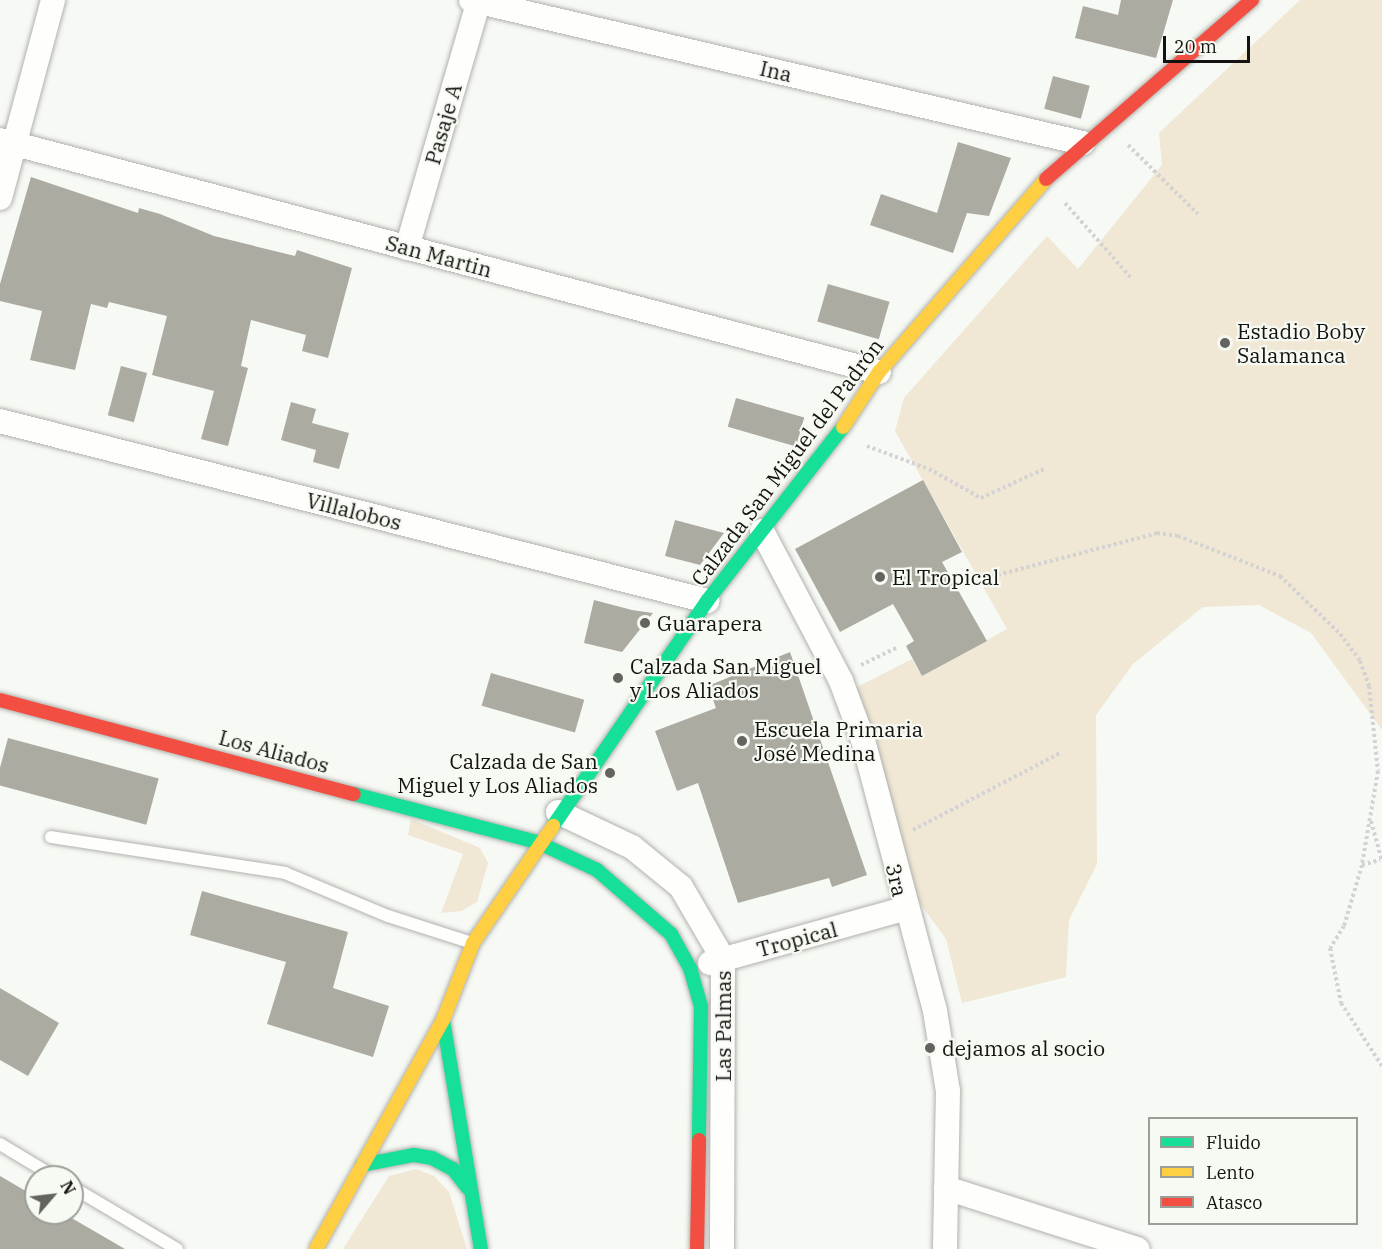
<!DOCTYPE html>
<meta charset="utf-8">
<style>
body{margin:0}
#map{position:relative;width:1382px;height:1249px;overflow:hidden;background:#f7f9f4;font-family:"IBM Plex Serif",serif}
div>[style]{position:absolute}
.green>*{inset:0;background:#f0e7d5}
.building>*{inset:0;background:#ababa2;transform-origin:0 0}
.path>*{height:4px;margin-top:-2px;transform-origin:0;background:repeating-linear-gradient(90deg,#d2d3d2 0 3px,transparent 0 6px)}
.roads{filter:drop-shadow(0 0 2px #b1b2ae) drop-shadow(0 0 2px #b1b2ae)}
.lane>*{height:12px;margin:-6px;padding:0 6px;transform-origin:6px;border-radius:6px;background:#fefefd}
.street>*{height:24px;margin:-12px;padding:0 12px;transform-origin:12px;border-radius:12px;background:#fefefd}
.fast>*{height:14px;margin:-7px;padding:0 7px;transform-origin:7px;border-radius:7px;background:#16e098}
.slow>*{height:14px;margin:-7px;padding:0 7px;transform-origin:7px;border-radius:7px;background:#ffcf43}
.jam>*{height:14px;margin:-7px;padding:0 7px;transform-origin:7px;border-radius:7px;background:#f24e42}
.dots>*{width:16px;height:16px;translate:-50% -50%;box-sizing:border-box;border:3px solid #f7faf3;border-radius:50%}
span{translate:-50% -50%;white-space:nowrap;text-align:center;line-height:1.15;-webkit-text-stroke:4.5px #f7faf3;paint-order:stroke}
.street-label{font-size:21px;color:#131311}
.poi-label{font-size:21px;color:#131311}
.left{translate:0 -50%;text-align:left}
.right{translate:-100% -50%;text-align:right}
.legend{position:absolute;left:1148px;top:1117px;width:210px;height:108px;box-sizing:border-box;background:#f7faf3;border:2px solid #9c9e99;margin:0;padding:8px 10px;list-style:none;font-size:18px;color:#131311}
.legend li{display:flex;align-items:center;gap:12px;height:30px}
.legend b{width:30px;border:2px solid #9c9e99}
.north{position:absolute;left:24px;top:1165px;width:60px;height:60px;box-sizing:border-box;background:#f7faf3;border:2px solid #9c9e99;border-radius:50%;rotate:62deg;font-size:16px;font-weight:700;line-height:24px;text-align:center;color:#131311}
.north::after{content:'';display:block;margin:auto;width:21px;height:27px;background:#636460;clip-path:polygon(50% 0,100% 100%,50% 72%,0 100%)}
.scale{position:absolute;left:1163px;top:36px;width:87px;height:27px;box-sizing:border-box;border:3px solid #131311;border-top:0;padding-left:8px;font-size:18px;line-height:21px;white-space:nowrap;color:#131311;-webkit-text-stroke:4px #f7faf3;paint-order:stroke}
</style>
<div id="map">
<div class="green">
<i style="clip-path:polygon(1300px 0,1382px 0,1382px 730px,1311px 633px,1259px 605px,1203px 607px,1133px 664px,1096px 715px,1097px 864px,1069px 920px,1066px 977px,962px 1003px,946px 939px,914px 895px,857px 687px,912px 659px,922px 676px,1007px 629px,895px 431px,904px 398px,1047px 236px,1078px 269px,1162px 165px,1159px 133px)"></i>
<i style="clip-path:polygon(411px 819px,480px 848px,488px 863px,477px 902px,461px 911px,441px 913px,463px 854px,408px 835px)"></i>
<i style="clip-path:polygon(416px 1169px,434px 1176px,449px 1192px,467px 1249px,343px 1249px,389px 1176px)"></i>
</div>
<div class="building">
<i style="clip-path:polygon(1121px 0,1173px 0,1156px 58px,1075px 38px,1083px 6px,1118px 15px)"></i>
<i style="left:1053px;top:76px;width:38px;height:34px;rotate:15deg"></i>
<i style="clip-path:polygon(958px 142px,1011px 158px,989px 216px,967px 213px,953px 253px,870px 225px,881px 194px,937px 213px)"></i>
<i style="clip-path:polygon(31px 177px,138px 213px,139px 208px,160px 214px,214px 236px,295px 256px,297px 250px,352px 268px,328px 358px,302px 351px,306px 335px,251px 320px,241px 366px,248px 368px,228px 446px,201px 439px,214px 391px,152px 375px,167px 316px,109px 302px,107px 308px,91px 304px,75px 370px,30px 360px,42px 311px,0 301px,0 284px)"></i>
<i style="left:828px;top:284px;width:64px;height:39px;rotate:16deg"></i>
<i style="left:121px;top:366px;width:27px;height:51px;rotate:15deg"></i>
<i style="left:736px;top:398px;width:71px;height:30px;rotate:16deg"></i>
<i style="clip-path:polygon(291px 402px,316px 409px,312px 423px,349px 433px,339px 469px,313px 462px,316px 450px,281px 440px)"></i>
<i style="clip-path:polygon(923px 480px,962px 552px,942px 562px,987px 641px,922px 676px,906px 646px,914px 641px,893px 604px,840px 632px,795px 549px)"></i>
<i style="clip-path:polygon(675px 520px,724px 533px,700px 565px,665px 556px)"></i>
<i style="clip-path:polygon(594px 600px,632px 610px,653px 613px,622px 652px,584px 643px)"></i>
<i style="clip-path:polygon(790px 652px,867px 875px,832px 887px,829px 878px,738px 903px,698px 783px,677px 791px,655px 731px,716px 708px,708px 686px)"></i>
<i style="left:491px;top:673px;width:97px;height:34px;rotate:16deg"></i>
<i style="left:8px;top:738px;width:156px;height:48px;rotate:15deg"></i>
<i style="clip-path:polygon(202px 891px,348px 932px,333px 988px,389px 1006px,373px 1057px,267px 1024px,286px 962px,190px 935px)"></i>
<i style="clip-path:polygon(0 988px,59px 1023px,28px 1076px,0 1060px)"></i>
<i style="clip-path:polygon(0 1176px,36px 1197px,36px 1213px,63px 1213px,125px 1249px,0 1249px)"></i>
</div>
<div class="path">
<i style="left:1128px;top:145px;width:98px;rotate:44.6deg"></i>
<i style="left:1065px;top:203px;width:101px;rotate:48.6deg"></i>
<i style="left:867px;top:446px;width:66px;rotate:20.4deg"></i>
<i style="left:929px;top:469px;width:60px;rotate:29.1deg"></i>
<i style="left:981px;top:498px;width:69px;rotate:-24.7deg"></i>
<i style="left:986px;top:578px;width:177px;rotate:-14.7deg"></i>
<i style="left:1157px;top:533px;width:21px;rotate:8deg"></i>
<i style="left:1178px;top:536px;width:110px;rotate:21.4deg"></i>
<i style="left:1280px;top:576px;width:83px;rotate:44deg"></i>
<i style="left:1340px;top:634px;width:34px;rotate:53deg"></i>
<i style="left:1360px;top:661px;width:27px;rotate:70deg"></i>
<i style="left:1369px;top:686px;width:85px;rotate:84deg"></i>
<i style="left:1378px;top:771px;width:95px;rotate:99.7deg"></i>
<i style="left:1362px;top:865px;width:64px;rotate:106.4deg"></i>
<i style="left:1344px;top:926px;width:26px;rotate:122deg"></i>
<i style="left:1330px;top:948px;width:56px;rotate:78.7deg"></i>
<i style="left:1341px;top:1003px;width:75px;rotate:56.9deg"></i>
<i style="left:861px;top:665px;width:41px;rotate:-25.9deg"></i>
<i style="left:1371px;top:821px;width:41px;rotate:74.6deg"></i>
<i style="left:913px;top:830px;width:166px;rotate:-27.6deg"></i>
<i style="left:1362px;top:865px;width:19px;rotate:-16deg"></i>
</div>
<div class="roads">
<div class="lane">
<i style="left:51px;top:837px;width:237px;rotate:8.7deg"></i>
<i style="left:285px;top:873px;width:112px;rotate:22.7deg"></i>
<i style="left:388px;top:916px;width:88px;rotate:17.8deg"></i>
<i style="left:0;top:1144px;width:64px;rotate:31deg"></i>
<i style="left:72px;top:1187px;width:122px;rotate:30.6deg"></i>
</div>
<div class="street">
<i style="left:471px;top:0;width:628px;rotate:13.17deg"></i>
<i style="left:0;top:140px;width:909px;rotate:14.79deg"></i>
<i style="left:0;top:198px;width:205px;rotate:-75deg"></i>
<i style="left:407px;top:248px;width:258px;rotate:-73.8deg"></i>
<i style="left:0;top:421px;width:730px;rotate:14.28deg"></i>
<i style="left:762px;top:531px;width:170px;rotate:62.2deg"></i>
<i style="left:841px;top:681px;width:63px;rotate:69.6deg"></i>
<i style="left:863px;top:740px;width:280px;rotate:75.1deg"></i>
<i style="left:935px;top:1011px;width:81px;rotate:80.8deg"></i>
<i style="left:948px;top:1091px;width:158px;rotate:91.1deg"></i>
<i style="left:558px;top:812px;width:82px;rotate:25.3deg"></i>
<i style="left:632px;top:847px;width:63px;rotate:39.2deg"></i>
<i style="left:681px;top:887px;width:83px;rotate:59.7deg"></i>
<i style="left:723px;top:959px;width:290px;rotate:90.2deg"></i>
<i style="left:710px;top:963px;width:201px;rotate:-15.6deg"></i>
<i style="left:946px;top:1188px;width:201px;rotate:17.7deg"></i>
</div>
<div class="fast">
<i style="left:354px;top:794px;width:189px;rotate:14.7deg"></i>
<i style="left:537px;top:842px;width:66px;rotate:25deg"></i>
<i style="left:597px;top:870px;width:98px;rotate:40.9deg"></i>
<i style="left:671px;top:934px;width:39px;rotate:61deg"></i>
<i style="left:690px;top:968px;width:40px;rotate:74deg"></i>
<i style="left:701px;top:1006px;width:134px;rotate:90.9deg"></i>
<i style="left:553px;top:826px;width:273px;rotate:-55.6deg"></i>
<i style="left:707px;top:601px;width:221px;rotate:-52deg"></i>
<i style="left:443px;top:1020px;width:232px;rotate:80.6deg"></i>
<i style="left:362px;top:1165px;width:53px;rotate:-10.9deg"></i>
<i style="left:414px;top:1155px;width:18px;rotate:9deg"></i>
<i style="left:432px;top:1158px;width:24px;rotate:28deg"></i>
<i style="left:453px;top:1169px;width:24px;rotate:52deg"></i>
</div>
<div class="slow">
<i style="left:843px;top:427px;width:66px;rotate:-56.8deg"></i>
<i style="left:879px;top:372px;width:255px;rotate:-49.1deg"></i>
<i style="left:316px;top:1249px;width:262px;rotate:-61deg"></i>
<i style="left:443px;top:1020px;width:83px;rotate:-68.7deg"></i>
<i style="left:473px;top:943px;width:142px;rotate:-55.6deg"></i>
</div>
<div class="jam">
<i style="left:1046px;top:179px;width:273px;rotate:-41deg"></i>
<i style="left:0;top:700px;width:366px;rotate:14.9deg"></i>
<i style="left:697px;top:1249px;width:109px;rotate:-88.9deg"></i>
</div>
</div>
<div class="dots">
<i style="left:1225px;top:343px;background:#636460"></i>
<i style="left:880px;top:577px;background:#636460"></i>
<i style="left:645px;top:623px;background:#636460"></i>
<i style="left:618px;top:678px;background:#636460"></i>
<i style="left:742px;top:741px;background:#636460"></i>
<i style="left:610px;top:773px;background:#636460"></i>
<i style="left:930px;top:1048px;background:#636460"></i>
</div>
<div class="street-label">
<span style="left:776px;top:71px;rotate:13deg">Ina</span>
<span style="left:443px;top:124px;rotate:-74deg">Pasaje A</span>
<span style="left:439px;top:256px;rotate:15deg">San Martin</span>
<span style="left:787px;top:462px;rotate:-53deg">Calzada San Miguel del Padrón</span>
<span style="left:354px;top:511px;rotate:14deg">Villalobos</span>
<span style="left:274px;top:751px;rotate:15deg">Los Aliados</span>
<span style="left:897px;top:880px;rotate:77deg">3ra</span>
<span style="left:797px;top:939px;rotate:-15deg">Tropical</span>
<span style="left:723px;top:1026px;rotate:-90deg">Las Palmas</span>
</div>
<div class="poi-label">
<span class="left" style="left:1237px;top:343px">Estadio Boby<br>Salamanca</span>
<span class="left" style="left:892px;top:577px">El Tropical</span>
<span class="left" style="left:657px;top:623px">Guarapera</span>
<span class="left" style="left:630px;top:678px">Calzada San Miguel<br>y Los Aliados</span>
<span class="left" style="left:754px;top:741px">Escuela Primaria<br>José Medina</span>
<span class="right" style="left:598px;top:773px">Calzada de San<br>Miguel y Los Aliados</span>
<span class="left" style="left:942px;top:1048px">dejamos al socio</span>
</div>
<ul class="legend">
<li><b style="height:8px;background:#16e098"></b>Fluido</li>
<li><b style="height:8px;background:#ffcf43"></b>Lento</li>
<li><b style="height:8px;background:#f24e42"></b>Atasco</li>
</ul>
<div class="north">N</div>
<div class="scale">20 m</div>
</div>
